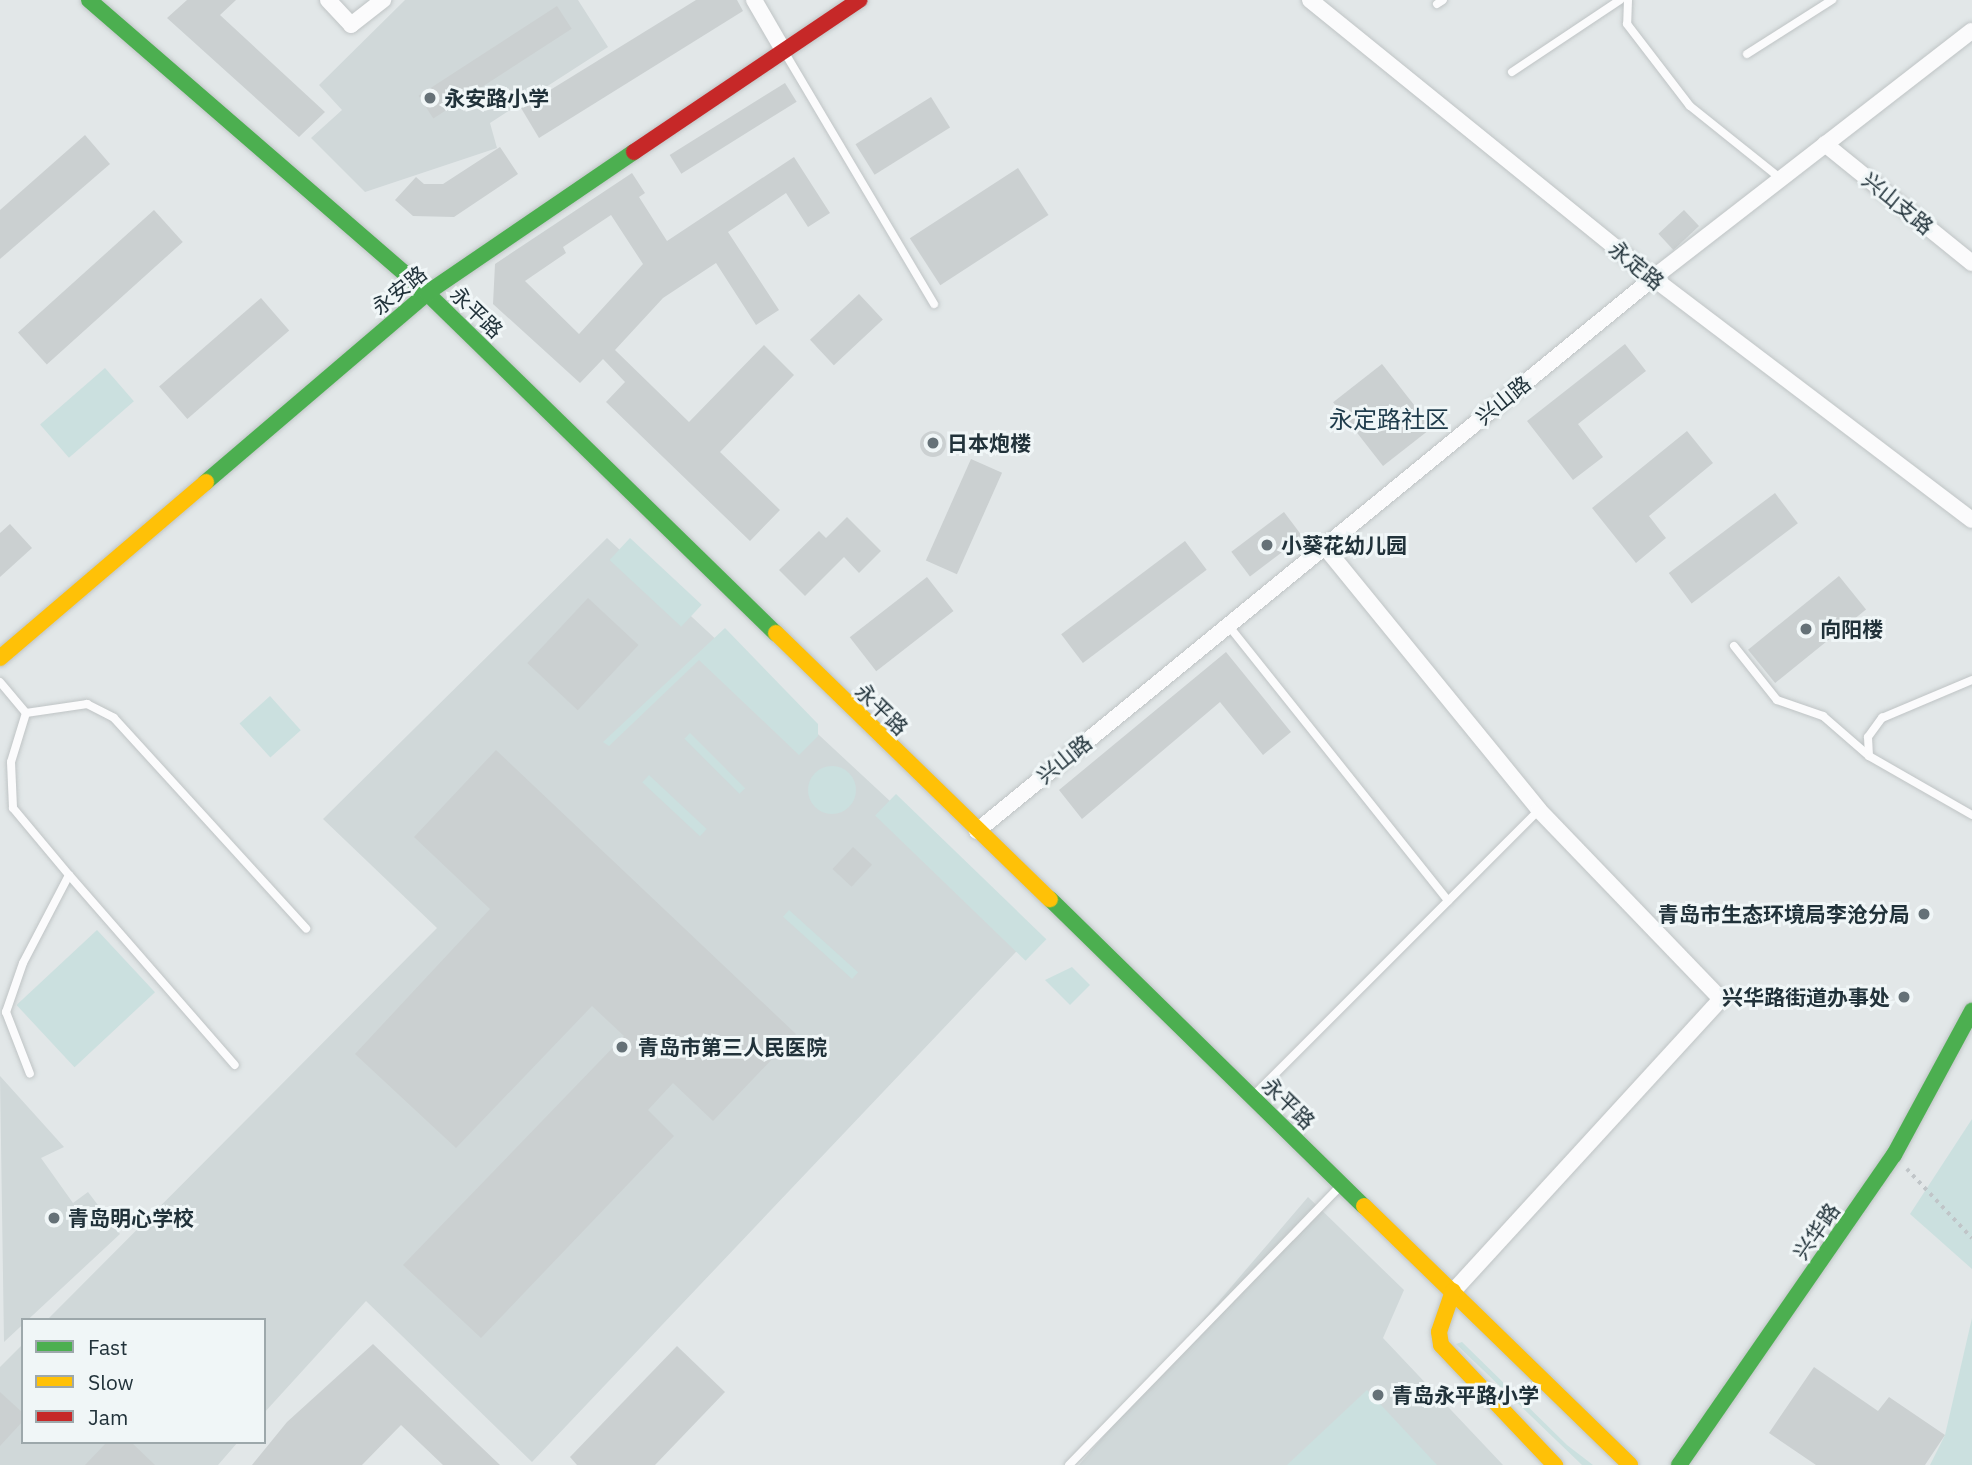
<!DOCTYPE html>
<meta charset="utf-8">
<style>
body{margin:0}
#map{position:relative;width:1972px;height:1465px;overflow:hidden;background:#e2e7e8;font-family:"IBM Plex Sans","Noto Sans SC",sans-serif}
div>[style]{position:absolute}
.built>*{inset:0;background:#d0d8d9}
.green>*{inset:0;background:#cbe0df;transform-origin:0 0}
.round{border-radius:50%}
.building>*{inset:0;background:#cbd0d1;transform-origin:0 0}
.path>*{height:3.5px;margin-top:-1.75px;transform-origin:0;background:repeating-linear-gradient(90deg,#c0c5c8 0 3.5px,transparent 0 8.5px)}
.roads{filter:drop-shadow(0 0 2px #bfc4c5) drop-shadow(0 0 2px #bfc4c5)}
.lane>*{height:8px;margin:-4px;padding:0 4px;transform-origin:4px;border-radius:4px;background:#fbfbfc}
.street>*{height:16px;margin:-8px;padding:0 8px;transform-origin:8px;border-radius:8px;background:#fbfbfc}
.fast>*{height:16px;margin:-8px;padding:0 8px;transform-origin:8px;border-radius:8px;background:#4caf50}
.slow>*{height:16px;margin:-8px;padding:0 8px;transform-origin:8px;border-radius:8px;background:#ffc107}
.jam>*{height:16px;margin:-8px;padding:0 8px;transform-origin:8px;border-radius:8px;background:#c62828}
.dots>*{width:19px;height:19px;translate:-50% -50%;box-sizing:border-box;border:4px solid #f0f6f7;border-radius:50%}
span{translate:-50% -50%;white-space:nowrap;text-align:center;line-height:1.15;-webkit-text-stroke:6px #f0f6f7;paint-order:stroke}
.poi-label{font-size:21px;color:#21323a;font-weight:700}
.left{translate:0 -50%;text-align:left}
.right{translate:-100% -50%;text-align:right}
.street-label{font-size:21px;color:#21323a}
.quarter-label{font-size:24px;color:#1e3b4b}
.legend{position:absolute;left:21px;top:1318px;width:245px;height:126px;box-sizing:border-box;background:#f0f6f7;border:2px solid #9da8ab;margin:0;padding:9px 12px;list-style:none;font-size:21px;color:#21323a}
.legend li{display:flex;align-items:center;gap:14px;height:35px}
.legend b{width:35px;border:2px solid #9da8ab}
</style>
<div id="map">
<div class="built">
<i style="clip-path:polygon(405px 0,578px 0,608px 47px,490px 123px,497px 148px,365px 192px,311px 138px,342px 110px,319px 85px)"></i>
<i style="clip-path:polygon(607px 538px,1033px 934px,532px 1462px,366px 1301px,264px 1413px,264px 1320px,47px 1320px,437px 928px,323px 819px)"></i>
<i style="clip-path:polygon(0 1076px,64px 1147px,41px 1158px,73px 1203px,88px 1192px,120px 1234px,4px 1342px)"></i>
<i style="clip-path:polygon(1308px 1197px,1404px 1290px,1383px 1338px,1503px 1465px,1079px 1465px)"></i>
<i style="clip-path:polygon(23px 1344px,23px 1442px,238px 1442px,218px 1465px,0 1465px,0 1367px)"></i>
</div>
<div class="green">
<i style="left:105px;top:368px;width:44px;height:86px;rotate:49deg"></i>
<i style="left:630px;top:538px;width:98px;height:30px;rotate:43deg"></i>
<i style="clip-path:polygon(725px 628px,818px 724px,818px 736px,799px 755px,699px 660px,609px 746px,603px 742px)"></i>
<i style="left:270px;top:696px;width:46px;height:41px;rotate:48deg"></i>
<i style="left:690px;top:733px;width:78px;height:8px;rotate:45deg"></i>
<i class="round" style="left:808px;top:766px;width:48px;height:48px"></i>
<i style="left:649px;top:775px;width:79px;height:10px;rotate:43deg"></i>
<i style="left:896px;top:794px;width:209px;height:30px;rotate:44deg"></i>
<i style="left:789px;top:910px;width:93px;height:9px;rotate:42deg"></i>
<i style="left:97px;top:930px;width:85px;height:110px;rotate:47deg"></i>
<i style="clip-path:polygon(1072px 967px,1090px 985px,1070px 1005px,1045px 980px)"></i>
<i style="clip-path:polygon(1972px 1119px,1972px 1269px,1910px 1214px)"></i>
<i style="clip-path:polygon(1972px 1318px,1972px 1465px,1930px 1465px,1945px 1435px)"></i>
<i style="clip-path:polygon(1462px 1342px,1567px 1445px,1593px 1465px,1582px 1465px,1456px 1344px)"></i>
<i style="clip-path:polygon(1367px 1390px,1437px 1465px,1287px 1465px)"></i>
</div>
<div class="building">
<i style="clip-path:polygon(187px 0,236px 0,220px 15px,325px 112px,299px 137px,167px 18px)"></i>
<i style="clip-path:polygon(696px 0,737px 0,743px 11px,539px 138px,521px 108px)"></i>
<i style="left:557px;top:6px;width:27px;height:165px;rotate:57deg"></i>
<i style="left:785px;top:83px;width:22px;height:136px;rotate:58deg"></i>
<i style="left:931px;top:97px;width:36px;height:89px;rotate:58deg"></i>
<i style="clip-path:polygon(85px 135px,110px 164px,0 259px,0 210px)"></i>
<i style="clip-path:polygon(500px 147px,518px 174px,454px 217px,413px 216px,395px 200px,416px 177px,424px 184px,443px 184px)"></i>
<i style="clip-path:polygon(evenodd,794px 157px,830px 213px,808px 227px,786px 193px,728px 232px,779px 310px,756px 325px,716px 263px,663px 298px,615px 350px,689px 422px,764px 345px,794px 375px,720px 452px,780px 510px,750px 541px,606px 402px,625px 382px,603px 359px,580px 383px,493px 304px,495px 264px,632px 173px,645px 193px,639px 197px,667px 241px,794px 157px,611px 215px,643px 264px,579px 334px,525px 281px,566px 253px,563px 247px,611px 215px)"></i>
<i style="left:1018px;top:168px;width:56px;height:129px;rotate:57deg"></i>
<i style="left:154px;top:210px;width:43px;height:183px;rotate:48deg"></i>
<i style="left:1684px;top:210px;width:22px;height:35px;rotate:47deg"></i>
<i style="left:859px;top:294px;width:35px;height:67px;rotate:47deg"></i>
<i style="left:261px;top:298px;width:43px;height:135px;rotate:49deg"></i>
<i style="clip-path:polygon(1625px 344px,1646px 371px,1578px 424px,1603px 457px,1573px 480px,1527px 421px)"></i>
<i style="left:1382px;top:364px;width:81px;height:62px;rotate:52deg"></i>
<i class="round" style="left:920px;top:431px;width:26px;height:26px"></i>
<i style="clip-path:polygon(1687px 431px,1713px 463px,1649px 516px,1666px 538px,1636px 563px,1592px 508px)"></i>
<i style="left:971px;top:459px;width:34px;height:111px;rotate:24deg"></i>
<i style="left:1775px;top:493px;width:38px;height:133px;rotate:53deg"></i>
<i style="left:1284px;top:512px;width:31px;height:66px;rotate:53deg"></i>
<i style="clip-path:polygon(847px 517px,881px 551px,859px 573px,844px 557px,805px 596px,779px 570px,819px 531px,826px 538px)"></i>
<i style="clip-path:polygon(10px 524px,32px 548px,0 577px,0 533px)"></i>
<i style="left:1185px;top:541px;width:36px;height:155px;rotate:53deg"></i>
<i style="left:1839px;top:576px;width:43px;height:117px;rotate:51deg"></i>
<i style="left:927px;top:577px;width:43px;height:98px;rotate:52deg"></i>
<i style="left:588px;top:598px;width:69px;height:89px;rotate:43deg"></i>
<i style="clip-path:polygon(1226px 652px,1291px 732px,1263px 755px,1220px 702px,1082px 819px,1059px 790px)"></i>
<i style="clip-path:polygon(496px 750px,796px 1034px,713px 1121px,673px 1083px,648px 1110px,674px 1136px,481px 1338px,403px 1265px,624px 1036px,592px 1006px,456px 1148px,355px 1054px,490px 909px,414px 837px)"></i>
<i style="left:853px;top:847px;width:26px;height:30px;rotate:43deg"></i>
<i style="clip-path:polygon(373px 1344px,500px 1465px,443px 1465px,401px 1425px,362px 1465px,252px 1465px,287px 1422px)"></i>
<i style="clip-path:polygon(677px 1346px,725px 1392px,655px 1465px,577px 1465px,570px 1457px)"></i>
<i style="clip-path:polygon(1814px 1367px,1878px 1411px,1889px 1397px,1945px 1435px,1925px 1465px,1816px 1465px,1769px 1433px)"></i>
<i style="clip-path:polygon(0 1392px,23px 1413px,23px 1421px,0 1446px)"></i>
<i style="clip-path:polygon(107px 1442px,131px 1442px,155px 1465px,85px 1465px)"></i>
</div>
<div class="path">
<i style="left:1907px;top:1169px;width:95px;rotate:46.7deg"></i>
</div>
<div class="roads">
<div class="lane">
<i style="left:1628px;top:0;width:24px;rotate:92deg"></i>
<i style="left:1627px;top:24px;width:103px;rotate:52.5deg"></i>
<i style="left:1690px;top:106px;width:115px;rotate:38.7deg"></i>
<i style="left:1437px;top:4px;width:7px;rotate:-34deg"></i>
<i style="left:785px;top:53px;width:292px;rotate:59.3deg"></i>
<i style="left:1747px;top:54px;width:101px;rotate:-32.4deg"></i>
<i style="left:1512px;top:72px;width:130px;rotate:-33.7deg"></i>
<i style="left:1228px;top:625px;width:353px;rotate:51.4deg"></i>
<i style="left:1734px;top:646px;width:69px;rotate:51.5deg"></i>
<i style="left:1777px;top:700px;width:49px;rotate:19.2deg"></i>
<i style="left:1823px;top:716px;width:61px;rotate:41deg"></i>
<i style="left:1869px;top:756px;width:119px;rotate:29.8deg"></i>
<i style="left:0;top:682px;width:40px;rotate:50deg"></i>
<i style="left:26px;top:713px;width:51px;rotate:107deg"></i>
<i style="left:11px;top:762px;width:46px;rotate:87.5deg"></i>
<i style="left:13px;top:808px;width:87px;rotate:50.1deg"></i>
<i style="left:69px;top:875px;width:99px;rotate:117.6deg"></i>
<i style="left:23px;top:963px;width:52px;rotate:109.1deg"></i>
<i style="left:6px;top:1012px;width:66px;rotate:68.8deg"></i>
<i style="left:26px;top:713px;width:62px;rotate:-8.4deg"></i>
<i style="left:87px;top:704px;width:30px;rotate:27deg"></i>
<i style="left:114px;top:718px;width:285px;rotate:47.6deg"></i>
<i style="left:1869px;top:756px;width:19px;rotate:-93deg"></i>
<i style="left:1868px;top:737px;width:24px;rotate:-54deg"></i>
<i style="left:1882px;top:718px;width:98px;rotate:-22.9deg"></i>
<i style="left:69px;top:875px;width:252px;rotate:48.9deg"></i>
<i style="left:1254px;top:1095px;width:403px;rotate:-45deg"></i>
<i style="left:1069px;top:1465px;width:389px;rotate:-45.8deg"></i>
</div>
<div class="street">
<i style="left:328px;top:0;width:34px;rotate:47deg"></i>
<i style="left:351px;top:25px;width:41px;rotate:-38deg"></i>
<i style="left:754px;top:0;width:58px;rotate:59.9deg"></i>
<i style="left:1310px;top:0;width:442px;rotate:39deg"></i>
<i style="left:1653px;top:278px;width:400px;rotate:37.2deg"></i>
<i style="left:1825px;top:144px;width:189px;rotate:39deg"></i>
<i style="left:1324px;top:546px;width:340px;rotate:50.8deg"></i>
<i style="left:1539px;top:810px;width:262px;rotate:46.1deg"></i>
<i style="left:1721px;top:999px;width:396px;rotate:132.5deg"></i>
<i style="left:977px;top:831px;width:873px;rotate:-39.28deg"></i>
<i style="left:1653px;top:278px;width:403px;rotate:-37.8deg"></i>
</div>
<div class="fast">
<i style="left:89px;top:0;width:447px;rotate:40.9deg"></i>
<i style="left:427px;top:293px;width:487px;rotate:44.3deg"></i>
<i style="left:206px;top:482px;width:291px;rotate:-40.5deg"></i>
<i style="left:427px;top:293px;width:250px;rotate:-34.3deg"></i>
<i style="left:1050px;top:899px;width:439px;rotate:44.4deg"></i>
<i style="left:1679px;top:1465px;width:377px;rotate:-55.3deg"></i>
<i style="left:1894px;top:1155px;width:164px;rotate:-61.6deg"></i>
</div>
<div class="slow">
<i style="left:776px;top:633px;width:382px;rotate:44.2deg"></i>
<i style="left:0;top:658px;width:271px;rotate:-40.5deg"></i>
<i style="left:1364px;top:1206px;width:371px;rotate:44.2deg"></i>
<i style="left:1453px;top:1291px;width:43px;rotate:108.9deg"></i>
<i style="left:1439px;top:1332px;width:13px;rotate:81deg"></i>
<i style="left:1441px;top:1345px;width:166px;rotate:46.5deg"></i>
</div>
<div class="jam">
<i style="left:634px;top:152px;width:272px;rotate:-34deg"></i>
</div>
</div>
<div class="dots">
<i style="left:430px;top:98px;background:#657177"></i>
<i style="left:933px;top:443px;background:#657177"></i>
<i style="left:1267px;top:545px;background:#657177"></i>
<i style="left:1806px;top:629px;background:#657177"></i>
<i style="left:1924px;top:914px;background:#657177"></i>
<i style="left:1904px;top:997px;background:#657177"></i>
<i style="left:622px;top:1047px;background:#657177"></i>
<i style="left:54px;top:1218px;background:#657177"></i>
<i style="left:1378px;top:1395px;background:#657177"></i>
</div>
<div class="poi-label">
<span class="left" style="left:444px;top:98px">永安路小学</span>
<span class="left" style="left:947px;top:443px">日本炮楼</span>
<span class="left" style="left:1281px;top:545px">小葵花幼儿园</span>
<span class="left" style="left:1820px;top:629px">向阳楼</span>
<span class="right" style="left:1910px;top:914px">青岛市生态环境局李沧分局</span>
<span class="right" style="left:1890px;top:997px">兴华路街道办事处</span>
<span class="left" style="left:638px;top:1047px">青岛市第三人民医院</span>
<span class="left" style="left:68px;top:1218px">青岛明心学校</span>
<span class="left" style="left:1392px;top:1395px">青岛永平路小学</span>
</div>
<div class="street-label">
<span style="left:1898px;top:203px;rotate:39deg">兴山支路</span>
<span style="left:1637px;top:265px;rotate:39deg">永定路</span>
<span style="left:399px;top:290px;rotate:-39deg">永安路</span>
<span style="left:477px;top:312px;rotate:44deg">永平路</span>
<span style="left:1503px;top:400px;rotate:-39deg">兴山路</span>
<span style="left:882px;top:709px;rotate:44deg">永平路</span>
<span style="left:1064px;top:759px;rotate:-39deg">兴山路</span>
<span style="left:1289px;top:1103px;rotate:44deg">永平路</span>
<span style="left:1816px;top:1231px;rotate:-55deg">兴华路</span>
</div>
<div class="quarter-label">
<span style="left:1389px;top:420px">永定路社区</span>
</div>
<ul class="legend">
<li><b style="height:9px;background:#4caf50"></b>Fast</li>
<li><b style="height:9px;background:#ffc107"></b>Slow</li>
<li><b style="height:9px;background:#c62828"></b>Jam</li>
</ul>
</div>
